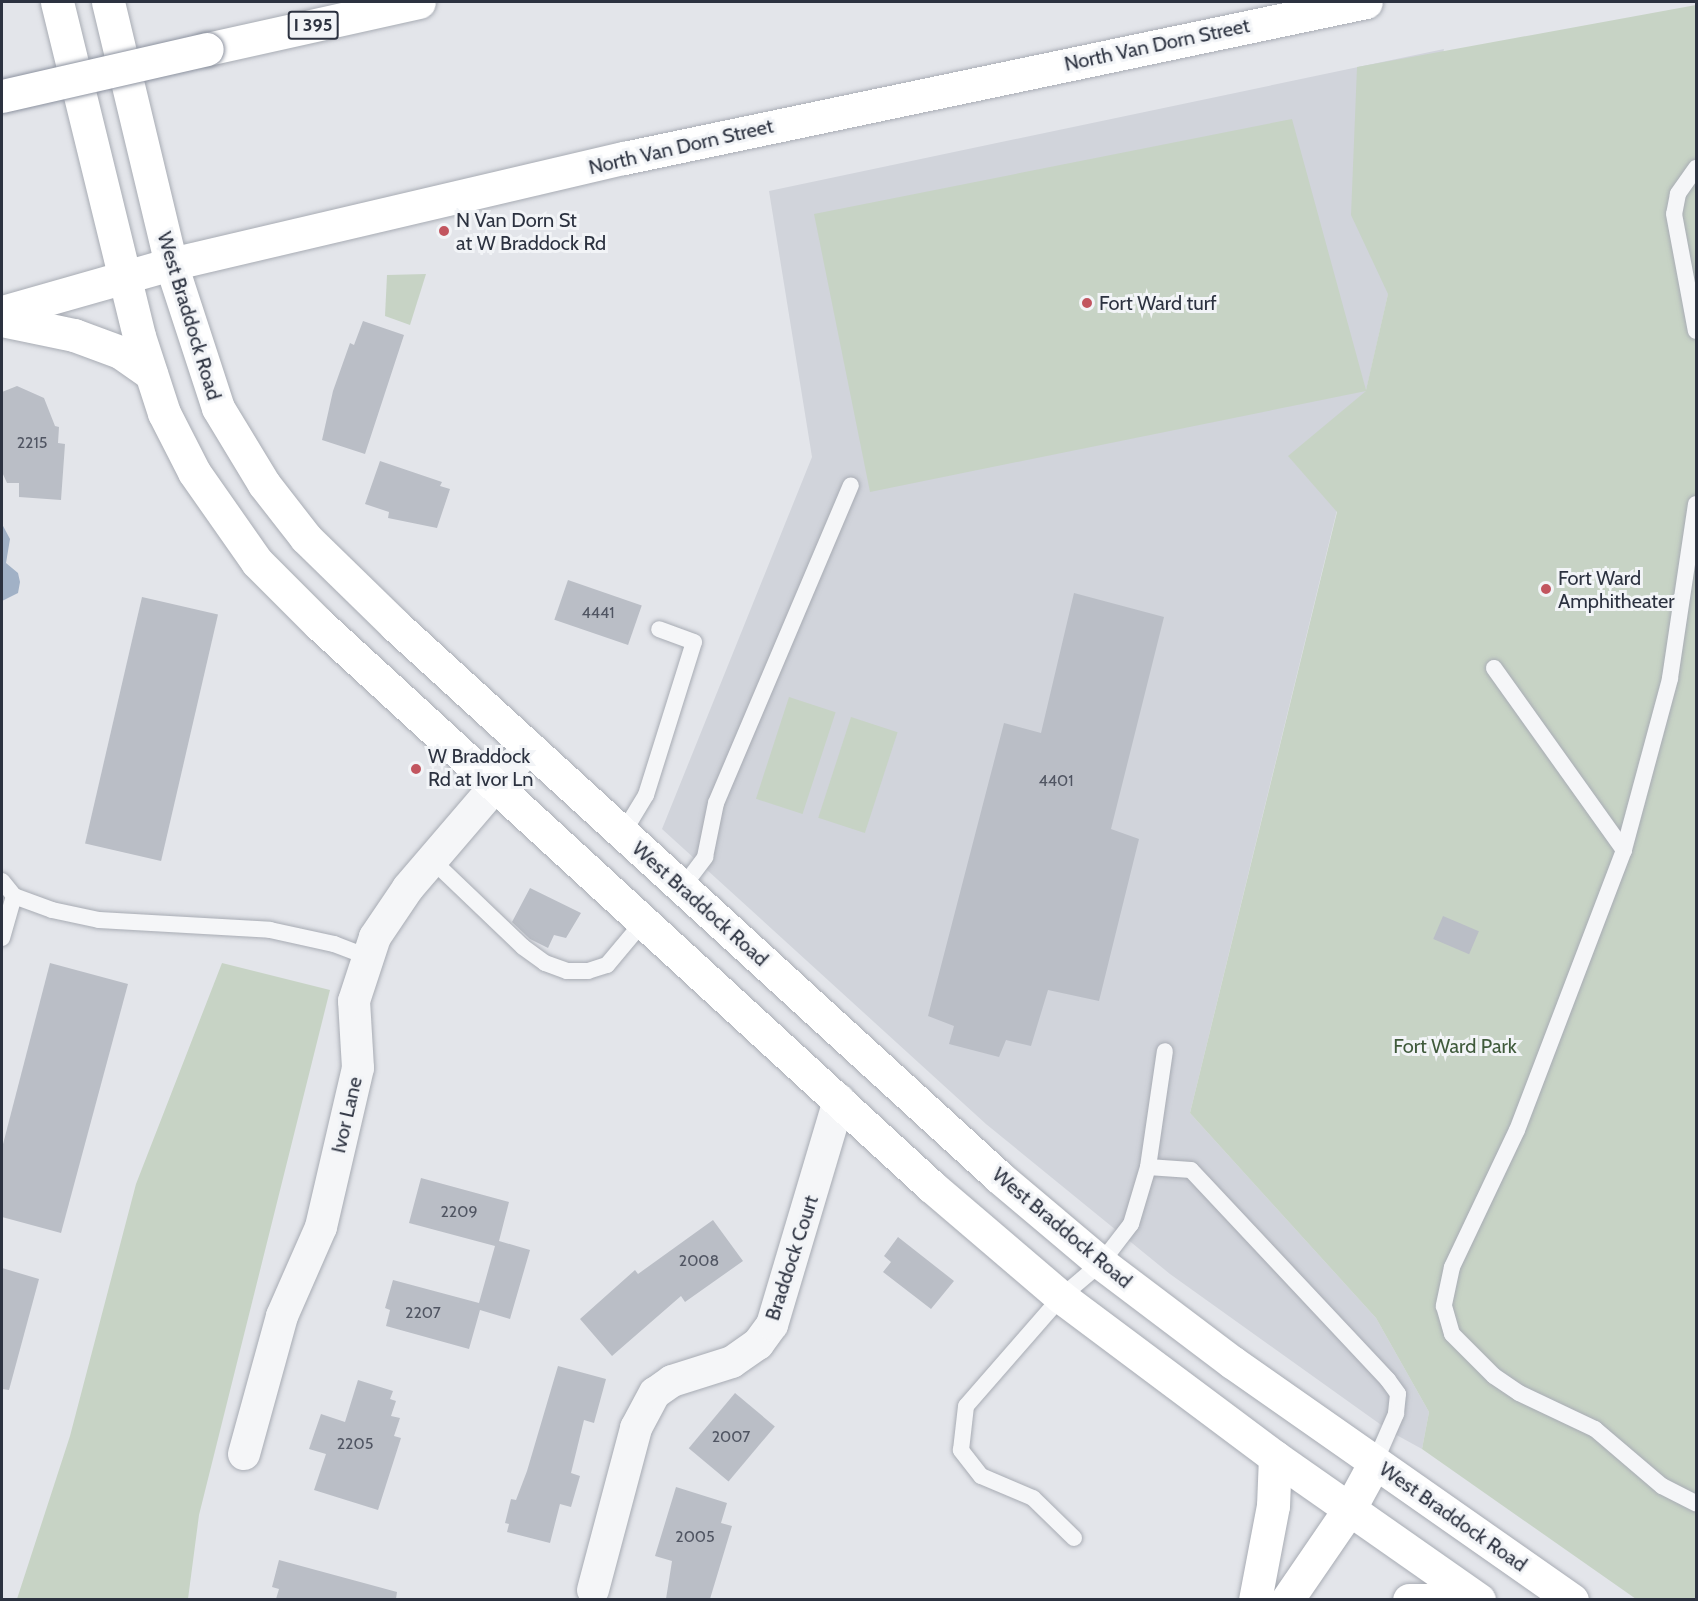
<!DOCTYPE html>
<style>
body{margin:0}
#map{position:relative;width:1698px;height:1601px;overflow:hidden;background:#e3e5ea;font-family:Cabin,sans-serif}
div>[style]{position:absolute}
.built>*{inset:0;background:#d1d4db}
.green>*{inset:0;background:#c7d3c5;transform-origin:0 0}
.water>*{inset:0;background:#a1b1c6}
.building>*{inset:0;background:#babec6;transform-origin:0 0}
.roads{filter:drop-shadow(0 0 2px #a8acb4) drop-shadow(0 0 2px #a8acb4)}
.lane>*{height:16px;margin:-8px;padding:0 8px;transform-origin:8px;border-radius:8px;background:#f5f6f8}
.street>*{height:32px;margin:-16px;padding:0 16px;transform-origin:16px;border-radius:16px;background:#f5f6f8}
.secondary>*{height:33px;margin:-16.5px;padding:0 16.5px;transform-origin:16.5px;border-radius:16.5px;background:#fff}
.highway>*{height:33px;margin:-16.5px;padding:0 16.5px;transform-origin:16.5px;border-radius:16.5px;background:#fff}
.bridges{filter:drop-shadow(0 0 2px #8c929f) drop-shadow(0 0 2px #8c929f)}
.highway-bridge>*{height:33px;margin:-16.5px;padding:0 16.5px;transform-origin:16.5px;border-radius:16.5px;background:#fff}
.dots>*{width:16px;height:16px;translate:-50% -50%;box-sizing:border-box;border:3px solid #f2f4f7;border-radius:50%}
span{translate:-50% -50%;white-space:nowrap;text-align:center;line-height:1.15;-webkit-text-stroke:6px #f2f4f7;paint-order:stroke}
.number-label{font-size:16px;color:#505562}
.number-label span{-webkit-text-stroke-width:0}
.shield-label span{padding:2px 4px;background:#f2f4f7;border:2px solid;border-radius:4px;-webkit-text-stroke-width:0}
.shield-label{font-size:18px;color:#2c3240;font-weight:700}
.street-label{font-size:20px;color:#2c3240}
.poi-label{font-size:20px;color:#2c3240}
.left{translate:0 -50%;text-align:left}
.park-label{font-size:20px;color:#3f5a3b}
.frame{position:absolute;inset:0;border:3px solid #2c3240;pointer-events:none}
</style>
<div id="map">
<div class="built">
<i style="clip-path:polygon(1444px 49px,1366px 391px,1190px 1113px,1376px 1318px,1429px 1412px,1422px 1449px,1391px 1432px,1170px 1274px,986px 1124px,662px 829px,812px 457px,769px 191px)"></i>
</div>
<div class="green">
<i style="clip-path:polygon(1696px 5px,1696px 1599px,1636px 1599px,1422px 1449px,1429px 1412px,1376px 1318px,1190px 1113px,1337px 512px,1288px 456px,1366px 391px,870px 492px,814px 214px,1292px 119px,1366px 390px,1388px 294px,1351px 215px,1357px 67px)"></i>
<i style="clip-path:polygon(426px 274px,410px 325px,385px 316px,387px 275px)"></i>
<i style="left:789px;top:697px;width:49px;height:107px;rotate:18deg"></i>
<i style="left:851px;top:717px;width:49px;height:106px;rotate:18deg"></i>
<i style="clip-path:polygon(222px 963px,330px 990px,199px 1515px,188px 1599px,17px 1599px,70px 1436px,136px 1184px)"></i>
</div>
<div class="water">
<i style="clip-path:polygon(2px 524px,10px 539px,6px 563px,18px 573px,20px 582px,18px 593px,2px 601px)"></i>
</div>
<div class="building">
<i style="clip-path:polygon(363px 321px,404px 335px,365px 454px,322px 440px,333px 391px,350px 343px,354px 345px)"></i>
<i style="clip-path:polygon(17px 386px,44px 398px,55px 426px,59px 427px,58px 443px,65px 444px,61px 500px,19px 497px,19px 483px,7px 483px,2px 472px,2px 392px)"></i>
<i style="clip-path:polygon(380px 461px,442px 482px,440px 486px,450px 489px,437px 528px,388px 518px,389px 512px,365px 504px)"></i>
<i style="left:568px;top:580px;width:78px;height:42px;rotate:19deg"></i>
<i style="clip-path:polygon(1074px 593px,1164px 617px,1111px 829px,1139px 839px,1099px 1001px,1048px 990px,1031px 1046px,1006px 1040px,999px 1057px,949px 1044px,954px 1026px,928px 1016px,1004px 723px,1041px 733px)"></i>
<i style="left:142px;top:597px;width:78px;height:253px;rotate:13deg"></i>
<i style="clip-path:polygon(530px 888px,581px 913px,566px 938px,554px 935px,548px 948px,530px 939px,512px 922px)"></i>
<i style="left:1443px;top:916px;width:39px;height:25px;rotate:23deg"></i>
<i style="clip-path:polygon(50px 963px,128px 984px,61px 1233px,2px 1217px,2px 1148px)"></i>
<i style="clip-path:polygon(421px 1178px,509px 1202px,499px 1241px,530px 1250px,510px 1319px,480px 1310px,469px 1349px,386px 1326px,390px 1310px,385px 1308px,393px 1280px,479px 1303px,495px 1246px,409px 1223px)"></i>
<i style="clip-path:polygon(713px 1220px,743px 1261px,685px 1302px,681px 1296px,612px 1356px,580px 1319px,635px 1270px,638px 1274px)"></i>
<i style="clip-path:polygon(898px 1237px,954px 1281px,931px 1309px,883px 1272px,891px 1262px,884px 1256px)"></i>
<i style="clip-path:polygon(2px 1268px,39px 1279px,9px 1390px,2px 1389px)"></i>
<i style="clip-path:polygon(558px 1366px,606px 1379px,594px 1423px,584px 1420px,571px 1473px,580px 1476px,571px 1507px,560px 1504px,550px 1543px,507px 1532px,509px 1524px,505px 1523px,511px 1499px,516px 1500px,527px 1471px)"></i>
<i style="clip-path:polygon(358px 1380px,393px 1391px,390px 1399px,396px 1401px,391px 1416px,400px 1418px,394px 1436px,401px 1438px,378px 1510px,314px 1490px,326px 1454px,309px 1449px,321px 1414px,345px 1422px)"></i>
<i style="left:735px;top:1393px;width:52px;height:72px;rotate:40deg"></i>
<i style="clip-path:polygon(676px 1487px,727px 1503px,721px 1523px,732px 1526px,710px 1599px,666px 1599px,672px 1561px,655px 1556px)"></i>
<i style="clip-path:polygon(279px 1560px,397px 1592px,396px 1599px,276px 1599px,279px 1589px,272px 1587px)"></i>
</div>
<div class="roads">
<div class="lane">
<i style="left:1696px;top:168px;width:32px;rotate:125deg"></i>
<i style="left:1678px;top:194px;width:20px;rotate:101deg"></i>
<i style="left:1674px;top:214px;width:119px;rotate:79.4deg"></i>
<i style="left:1696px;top:504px;width:177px;rotate:98.5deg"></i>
<i style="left:1670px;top:679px;width:177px;rotate:105.1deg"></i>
<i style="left:1624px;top:850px;width:300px;rotate:110.9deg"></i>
<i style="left:1517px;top:1130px;width:152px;rotate:115.4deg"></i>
<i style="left:1452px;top:1267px;width:40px;rotate:102deg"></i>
<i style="left:1444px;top:1306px;width:29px;rotate:74deg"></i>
<i style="left:1452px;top:1334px;width:59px;rotate:45deg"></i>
<i style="left:1494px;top:1376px;width:30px;rotate:34deg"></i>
<i style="left:1519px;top:1393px;width:84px;rotate:25.3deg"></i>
<i style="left:1595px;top:1429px;width:88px;rotate:40.4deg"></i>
<i style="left:1662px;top:1486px;width:38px;rotate:27deg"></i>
<i style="left:1494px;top:668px;width:224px;rotate:54.5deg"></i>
<i style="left:623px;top:833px;width:44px;rotate:-58.8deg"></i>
<i style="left:646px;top:795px;width:160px;rotate:-72.6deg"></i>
<i style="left:694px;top:642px;width:37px;rotate:-160deg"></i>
<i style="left:431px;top:859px;width:127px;rotate:43.7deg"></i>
<i style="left:523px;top:947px;width:27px;rotate:36deg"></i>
<i style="left:545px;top:963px;width:23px;rotate:20deg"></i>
<i style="left:567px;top:971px;width:21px"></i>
<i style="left:588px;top:971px;width:20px;rotate:-18deg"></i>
<i style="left:607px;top:965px;width:56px;rotate:-50.1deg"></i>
<i style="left:2px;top:881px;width:19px;rotate:51deg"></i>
<i style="left:14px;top:896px;width:40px;rotate:20.2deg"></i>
<i style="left:52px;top:910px;width:48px;rotate:12deg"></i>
<i style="left:99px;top:920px;width:171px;rotate:3.3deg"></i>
<i style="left:270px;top:930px;width:66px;rotate:12.3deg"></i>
<i style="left:334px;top:944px;width:36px;rotate:21deg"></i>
<i style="left:682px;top:888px;width:39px;rotate:-53deg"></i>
<i style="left:705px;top:857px;width:55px;rotate:-78.5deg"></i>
<i style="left:716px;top:803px;width:345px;rotate:-67deg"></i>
<i style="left:2px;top:938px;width:44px;rotate:-74.1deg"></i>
<i style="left:1148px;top:1167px;width:43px;rotate:4deg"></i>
<i style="left:1191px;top:1170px;width:288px;rotate:46.8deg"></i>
<i style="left:1388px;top:1380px;width:17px;rotate:54deg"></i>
<i style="left:1398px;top:1394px;width:20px;rotate:96deg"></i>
<i style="left:1396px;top:1414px;width:52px;rotate:113.6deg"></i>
<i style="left:1074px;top:1538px;width:57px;rotate:-135.7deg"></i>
<i style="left:1033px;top:1498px;width:56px;rotate:-157.1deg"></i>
<i style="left:981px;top:1476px;width:33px;rotate:-128deg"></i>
<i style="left:961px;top:1450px;width:44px;rotate:-83.5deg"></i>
<i style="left:966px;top:1406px;width:145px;rotate:-48.9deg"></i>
<i style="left:1061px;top:1297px;width:52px;rotate:-40.4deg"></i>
<i style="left:1101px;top:1263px;width:49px;rotate:-52.4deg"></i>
<i style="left:1131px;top:1224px;width:59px;rotate:-73.4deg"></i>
<i style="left:1148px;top:1167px;width:117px;rotate:-81.7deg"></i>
</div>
<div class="street">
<i style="left:244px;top:1454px;width:143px;rotate:-74.6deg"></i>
<i style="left:282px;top:1316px;width:97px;rotate:-66.3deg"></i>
<i style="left:321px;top:1227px;width:163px;rotate:-76.9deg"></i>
<i style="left:358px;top:1068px;width:67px;rotate:-93.4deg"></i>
<i style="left:354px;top:1001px;width:67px;rotate:-71.8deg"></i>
<i style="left:375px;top:937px;width:59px;rotate:-56deg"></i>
<i style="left:408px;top:888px;width:186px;rotate:-49.4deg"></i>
<i style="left:593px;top:1590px;width:168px;rotate:-75.1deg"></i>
<i style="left:636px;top:1428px;width:40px;rotate:-62deg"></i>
<i style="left:655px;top:1393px;width:21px;rotate:-35deg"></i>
<i style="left:672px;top:1381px;width:63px;rotate:-17.6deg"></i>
<i style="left:732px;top:1362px;width:32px;rotate:-35deg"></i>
<i style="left:758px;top:1344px;width:24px;rotate:-54deg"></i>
<i style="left:772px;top:1325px;width:235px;rotate:-73.4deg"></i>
</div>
<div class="secondary">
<i style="left:57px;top:2px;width:344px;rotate:76.2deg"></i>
<i style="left:139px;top:336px;width:81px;rotate:72deg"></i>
<i style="left:164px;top:413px;width:66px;rotate:63deg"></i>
<i style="left:194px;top:472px;width:110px;rotate:55deg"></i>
<i style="left:257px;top:562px;width:88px;rotate:45deg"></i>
<i style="left:319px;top:624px;width:831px;rotate:42.56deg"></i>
<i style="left:931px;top:1186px;width:171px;rotate:40.5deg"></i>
<i style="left:1061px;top:1297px;width:267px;rotate:36.8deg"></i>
<i style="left:1275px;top:1457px;width:249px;rotate:35deg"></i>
<i style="left:108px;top:2px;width:269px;rotate:76.5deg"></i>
<i style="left:171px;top:264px;width:151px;rotate:71.9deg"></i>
<i style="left:218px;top:408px;width:89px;rotate:58.8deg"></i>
<i style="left:264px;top:484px;width:68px;rotate:52.1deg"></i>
<i style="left:306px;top:538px;width:124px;rotate:44.3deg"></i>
<i style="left:395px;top:625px;width:818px;rotate:42.42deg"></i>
<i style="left:999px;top:1177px;width:133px;rotate:40.1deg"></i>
<i style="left:1101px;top:1263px;width:164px;rotate:37.1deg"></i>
<i style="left:1232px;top:1362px;width:415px;rotate:35deg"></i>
<i style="left:2px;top:312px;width:176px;rotate:-15.9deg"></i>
<i style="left:171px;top:264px;width:465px;rotate:-13.2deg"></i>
<i style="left:624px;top:158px;width:758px;rotate:-11.87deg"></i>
<i style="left:2px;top:320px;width:74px;rotate:11.8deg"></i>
<i style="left:74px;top:335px;width:49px;rotate:20.3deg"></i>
<i style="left:120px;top:352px;width:38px;rotate:35deg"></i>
<i style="left:1255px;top:1600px;width:96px;rotate:-79.2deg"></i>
<i style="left:1273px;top:1506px;width:49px;rotate:-87.7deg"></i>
<i style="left:1287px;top:1600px;width:112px;rotate:-55.6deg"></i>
<i style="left:1350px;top:1508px;width:52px;rotate:-61.5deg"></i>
<i style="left:1409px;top:1600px;width:33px"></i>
</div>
<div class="highway">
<i style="left:207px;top:49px;width:217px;rotate:-12.5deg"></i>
</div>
</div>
<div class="bridges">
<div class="highway-bridge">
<i style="left:2px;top:96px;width:210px;rotate:-12.9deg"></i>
</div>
</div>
<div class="dots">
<i style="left:444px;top:231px;background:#c2555f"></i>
<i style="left:1087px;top:303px;background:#c2555f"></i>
<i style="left:1546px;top:589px;background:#c2555f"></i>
<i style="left:416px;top:769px;background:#c2555f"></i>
</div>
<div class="number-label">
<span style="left:32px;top:443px">2215</span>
<span style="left:598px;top:613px">4441</span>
<span style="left:1056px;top:781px">4401</span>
<span style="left:459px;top:1212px">2209</span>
<span style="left:699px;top:1261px">2008</span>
<span style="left:423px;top:1313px">2207</span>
<span style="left:731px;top:1437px">2007</span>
<span style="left:355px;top:1444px">2205</span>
<span style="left:695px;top:1537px">2005</span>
</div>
<div class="shield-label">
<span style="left:313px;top:25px">I 395</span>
</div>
<div class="street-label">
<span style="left:1157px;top:45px;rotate:-12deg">North Van Dorn Street</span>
<span style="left:681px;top:147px;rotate:-13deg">North Van Dorn Street</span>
<span style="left:189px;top:316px;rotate:73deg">West Braddock Road</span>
<span style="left:700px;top:904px;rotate:42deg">West Braddock Road</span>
<span style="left:347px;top:1115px;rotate:-77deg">Ivor Lane</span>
<span style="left:1062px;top:1228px;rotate:40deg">West Braddock Road</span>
<span style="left:792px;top:1258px;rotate:-72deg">Braddock Court</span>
<span style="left:1453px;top:1517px;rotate:35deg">West Braddock Road</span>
</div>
<div class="poi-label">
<span class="left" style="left:456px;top:232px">N Van Dorn St<br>at W Braddock Rd</span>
<span class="left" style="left:1099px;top:303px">Fort Ward turf</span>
<span class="left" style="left:1558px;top:590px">Fort Ward<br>Amphitheater</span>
<span class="left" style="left:428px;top:768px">W Braddock<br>Rd at Ivor Ln</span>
</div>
<div class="park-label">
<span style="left:1455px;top:1046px">Fort Ward Park</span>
</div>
<div class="frame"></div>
</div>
